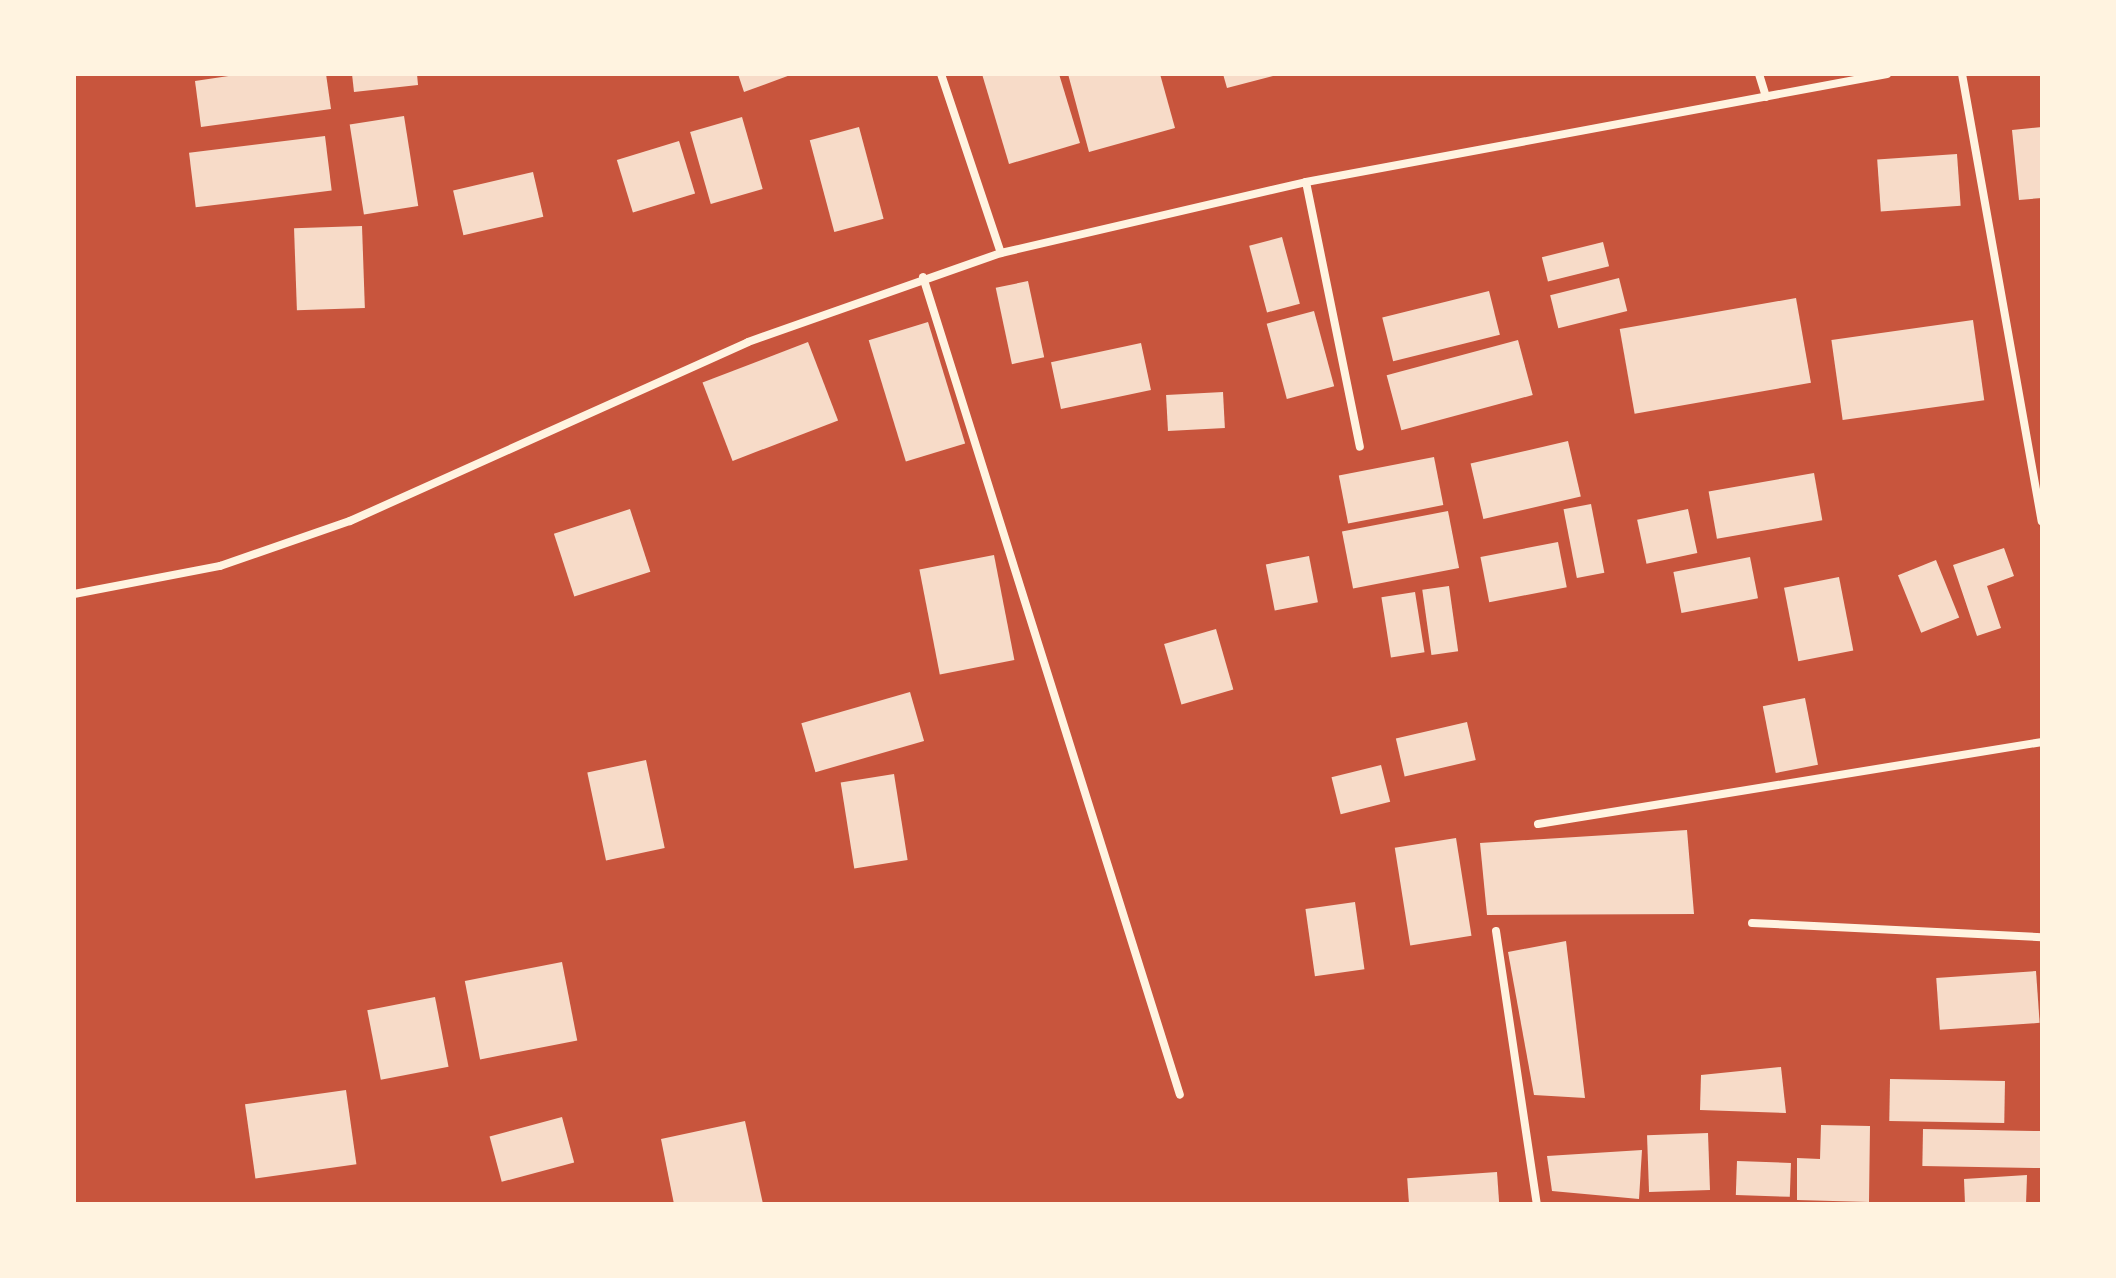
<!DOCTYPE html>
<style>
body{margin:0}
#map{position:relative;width:2116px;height:1278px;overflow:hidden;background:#c8553d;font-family:"Varela Round",sans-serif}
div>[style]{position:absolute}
.building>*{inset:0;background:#f7dbc8;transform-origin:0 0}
.minor>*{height:8px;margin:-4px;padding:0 4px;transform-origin:4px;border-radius:4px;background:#fff3e0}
span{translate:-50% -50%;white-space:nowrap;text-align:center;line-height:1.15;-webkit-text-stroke:6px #fff3e0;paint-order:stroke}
.frame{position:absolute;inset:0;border:76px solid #fff3e0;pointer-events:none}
</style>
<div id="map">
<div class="building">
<i style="clip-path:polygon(242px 74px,326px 74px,331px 109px,201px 127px,195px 81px)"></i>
<i style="clip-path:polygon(352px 74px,417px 74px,418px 85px,354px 92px)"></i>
<i style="clip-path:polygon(738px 74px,793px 74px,744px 92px)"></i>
<i style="clip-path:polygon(982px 74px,1059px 74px,1080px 143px,1009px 164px)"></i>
<i style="clip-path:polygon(1068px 74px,1160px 74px,1175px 128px,1089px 152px)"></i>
<i style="clip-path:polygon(1223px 74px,1277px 74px,1277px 75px,1227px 88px)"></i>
<i style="left:404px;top:116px;width:91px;height:55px;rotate:81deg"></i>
<i style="left:742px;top:117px;width:75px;height:54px;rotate:74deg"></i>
<i style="left:859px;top:127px;width:95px;height:51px;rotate:75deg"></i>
<i style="clip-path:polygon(2042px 127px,2042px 198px,2019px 200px,2012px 130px)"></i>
<i style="left:325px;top:136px;width:55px;height:137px;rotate:83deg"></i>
<i style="left:679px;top:141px;width:55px;height:65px;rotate:73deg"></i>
<i style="left:1957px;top:154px;width:52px;height:80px;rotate:86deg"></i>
<i style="left:533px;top:172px;width:46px;height:82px;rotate:77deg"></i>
<i style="left:362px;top:226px;width:82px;height:68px;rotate:88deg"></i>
<i style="left:1282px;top:237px;width:69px;height:34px;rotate:75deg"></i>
<i style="left:1603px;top:242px;width:25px;height:63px;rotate:76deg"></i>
<i style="left:1619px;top:278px;width:34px;height:71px;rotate:76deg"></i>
<i style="left:1028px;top:281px;width:78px;height:33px;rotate:78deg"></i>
<i style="left:1489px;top:291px;width:45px;height:110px;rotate:76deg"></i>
<i style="left:1796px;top:298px;width:86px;height:179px;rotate:80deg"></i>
<i style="left:1314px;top:311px;width:78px;height:49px;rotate:75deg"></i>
<i style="left:1973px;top:320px;width:81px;height:143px;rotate:82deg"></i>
<i style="left:928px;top:322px;width:127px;height:62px;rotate:73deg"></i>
<i style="left:1518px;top:340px;width:57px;height:136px;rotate:75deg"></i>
<i style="left:808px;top:342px;width:84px;height:113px;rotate:69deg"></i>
<i style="left:1141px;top:343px;width:48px;height:92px;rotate:78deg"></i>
<i style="left:1223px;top:392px;width:36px;height:57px;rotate:87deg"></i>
<i style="left:1568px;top:441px;width:57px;height:100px;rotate:77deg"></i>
<i style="left:1434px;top:457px;width:49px;height:97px;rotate:79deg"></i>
<i style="left:1814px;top:473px;width:48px;height:107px;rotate:80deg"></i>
<i style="left:1591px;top:504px;width:70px;height:28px;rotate:79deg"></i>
<i style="left:630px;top:509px;width:66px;height:80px;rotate:72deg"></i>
<i style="left:1688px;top:509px;width:45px;height:52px;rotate:78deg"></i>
<i style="left:1448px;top:511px;width:58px;height:108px;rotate:79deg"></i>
<i style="left:1558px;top:542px;width:46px;height:79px;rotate:79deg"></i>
<i style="clip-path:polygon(2004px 548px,2014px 576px,1987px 586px,2001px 628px,1977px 636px,1953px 565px)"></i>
<i style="left:994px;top:555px;width:107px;height:76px;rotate:79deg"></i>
<i style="left:1309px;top:556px;width:47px;height:44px;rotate:79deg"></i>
<i style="left:1750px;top:557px;width:42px;height:78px;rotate:79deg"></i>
<i style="left:1936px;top:560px;width:62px;height:41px;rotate:68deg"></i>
<i style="left:1839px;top:577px;width:75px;height:56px;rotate:79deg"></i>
<i style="left:1449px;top:586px;width:66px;height:27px;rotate:82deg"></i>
<i style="left:1415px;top:592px;width:61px;height:34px;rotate:81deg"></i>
<i style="left:1216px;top:629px;width:63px;height:54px;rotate:74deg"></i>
<i style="left:910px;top:692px;width:51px;height:113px;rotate:74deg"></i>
<i style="left:1805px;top:698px;width:68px;height:43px;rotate:79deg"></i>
<i style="left:1467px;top:722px;width:39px;height:73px;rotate:77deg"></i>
<i style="left:646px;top:760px;width:90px;height:60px;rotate:78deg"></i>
<i style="left:1381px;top:765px;width:38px;height:51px;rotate:76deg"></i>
<i style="left:894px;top:774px;width:87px;height:54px;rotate:81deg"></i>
<i style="clip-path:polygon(1687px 830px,1694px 914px,1487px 915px,1480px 843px)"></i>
<i style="left:1456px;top:838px;width:99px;height:62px;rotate:81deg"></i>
<i style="left:1355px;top:902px;width:68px;height:50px;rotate:82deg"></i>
<i style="clip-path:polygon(1566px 941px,1585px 1098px,1534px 1095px,1508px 952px)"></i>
<i style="left:562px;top:962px;width:80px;height:99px;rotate:79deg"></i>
<i style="left:2036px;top:971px;width:52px;height:100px;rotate:86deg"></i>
<i style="left:435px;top:997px;width:71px;height:69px;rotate:79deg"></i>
<i style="clip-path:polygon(1781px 1067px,1786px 1113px,1700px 1110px,1701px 1075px)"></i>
<i style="left:1890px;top:1079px;width:115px;height:42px;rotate:1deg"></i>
<i style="left:346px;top:1090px;width:75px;height:102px;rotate:82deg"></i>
<i style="left:562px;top:1117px;width:47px;height:75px;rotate:75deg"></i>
<i style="clip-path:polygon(745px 1121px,763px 1204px,674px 1204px,661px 1139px)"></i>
<i style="clip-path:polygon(1821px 1125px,1870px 1126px,1869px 1202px,1797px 1200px,1797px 1158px,1820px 1159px)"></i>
<i style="left:1923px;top:1129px;width:119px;height:37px;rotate:1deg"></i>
<i style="left:1708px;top:1133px;width:57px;height:61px;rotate:88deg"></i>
<i style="clip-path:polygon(1642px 1150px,1639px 1199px,1552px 1191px,1547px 1156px)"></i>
<i style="left:1737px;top:1161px;width:54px;height:34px;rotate:2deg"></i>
<i style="left:1497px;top:1172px;width:32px;height:90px;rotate:86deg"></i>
<i style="clip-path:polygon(2027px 1175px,2026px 1204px,1965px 1204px,1964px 1179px)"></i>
</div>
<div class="minor">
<i style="left:941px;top:74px;width:189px;rotate:71.5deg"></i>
<i style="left:1759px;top:74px;width:24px;rotate:73deg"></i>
<i style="left:1962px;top:74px;width:454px;rotate:79.9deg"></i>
<i style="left:1306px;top:182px;width:270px;rotate:78.5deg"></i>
<i style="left:923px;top:277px;width:857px;rotate:72.56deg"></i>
<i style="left:74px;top:594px;width:149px;rotate:-10.9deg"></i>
<i style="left:220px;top:566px;width:138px;rotate:-19.1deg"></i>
<i style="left:350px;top:521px;width:436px;rotate:-24.2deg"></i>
<i style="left:748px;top:342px;width:268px;rotate:-19.4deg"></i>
<i style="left:1001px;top:253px;width:313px;rotate:-13.1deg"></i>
<i style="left:1306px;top:182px;width:591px;rotate:-10.53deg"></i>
<i style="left:1538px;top:824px;width:511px;rotate:-9.24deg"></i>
<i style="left:1752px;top:923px;width:290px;rotate:2.8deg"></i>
<i style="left:1496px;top:931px;width:276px;rotate:81.5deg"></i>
</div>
<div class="frame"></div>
</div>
